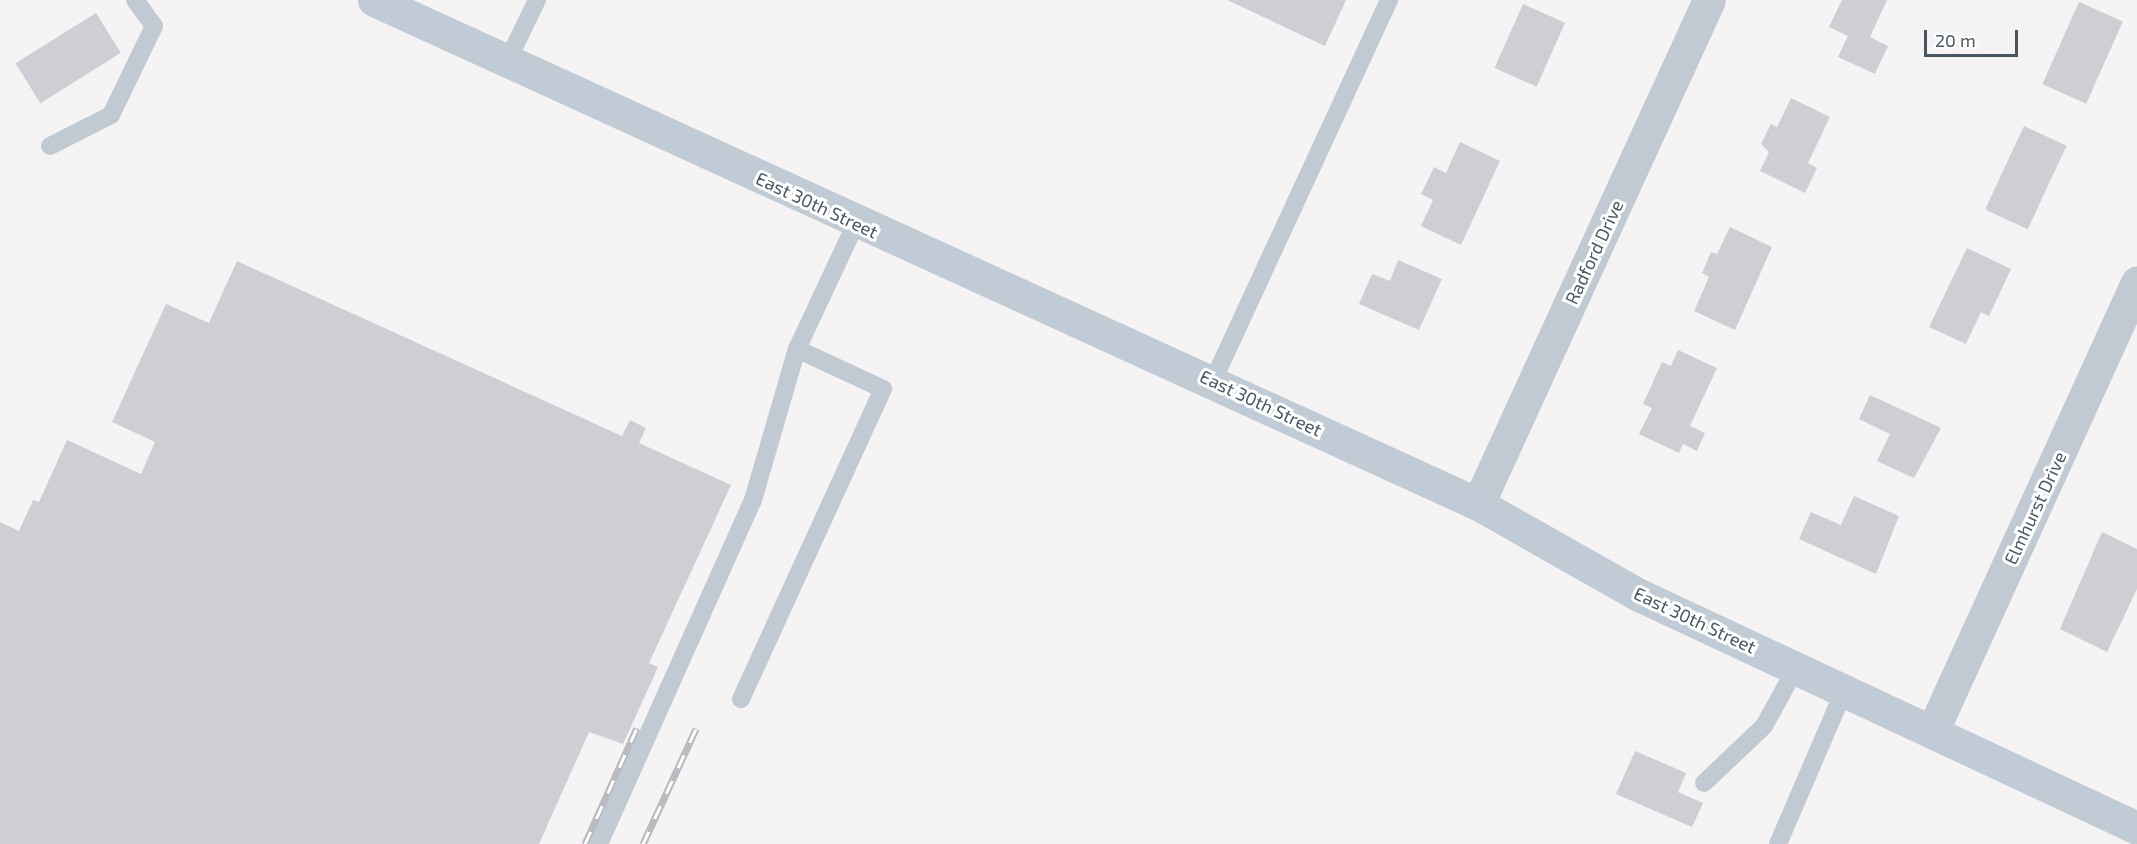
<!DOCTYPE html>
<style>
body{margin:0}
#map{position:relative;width:2137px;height:844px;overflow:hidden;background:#f5f3f3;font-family:"Exo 2",sans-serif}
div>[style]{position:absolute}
.building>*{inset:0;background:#cdcfd5;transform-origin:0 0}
.service>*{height:18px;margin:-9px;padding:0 9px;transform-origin:9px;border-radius:9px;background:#c1cad2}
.minor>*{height:33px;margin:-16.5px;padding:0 16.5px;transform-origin:16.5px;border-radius:16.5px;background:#c1cad2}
.secondary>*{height:33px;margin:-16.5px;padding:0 16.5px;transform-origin:16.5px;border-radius:16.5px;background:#c1cbd6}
.rail>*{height:7px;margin-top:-3.5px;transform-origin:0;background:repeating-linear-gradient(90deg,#fff 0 14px,#b5b8bd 0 28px);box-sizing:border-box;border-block:2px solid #b5b8bd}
span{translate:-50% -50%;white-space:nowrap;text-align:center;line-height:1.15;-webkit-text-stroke:6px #fff;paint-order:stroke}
.street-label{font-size:18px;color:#4a5661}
.scale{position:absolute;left:1924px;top:30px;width:94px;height:27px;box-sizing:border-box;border:3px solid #4a5661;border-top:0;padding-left:8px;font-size:18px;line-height:21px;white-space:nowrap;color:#4a5661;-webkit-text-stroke:4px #fff;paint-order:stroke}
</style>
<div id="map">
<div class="building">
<i style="clip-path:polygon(1227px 0,1346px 0,1325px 46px)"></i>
<i style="clip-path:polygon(1842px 0,1887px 0,1870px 37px,1888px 46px,1875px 74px,1838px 57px,1848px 36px,1829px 27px)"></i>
<i style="left:2079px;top:2px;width:48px;height:90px;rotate:24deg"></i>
<i style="left:1523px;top:4px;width:46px;height:70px;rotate:24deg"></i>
<i style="left:96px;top:13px;width:47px;height:95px;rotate:58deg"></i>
<i style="clip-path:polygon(1791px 98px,1830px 117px,1808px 163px,1817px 168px,1805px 193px,1760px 171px,1769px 152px,1761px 144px,1771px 124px,1777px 127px)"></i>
<i style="left:2024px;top:126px;width:47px;height:92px;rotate:25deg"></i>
<i style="clip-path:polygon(1460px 142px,1500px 161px,1461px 245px,1421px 226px,1433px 200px,1421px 194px,1434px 167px,1446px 173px)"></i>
<i style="clip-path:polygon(1730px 227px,1772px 247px,1735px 330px,1694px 311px,1709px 277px,1702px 273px,1711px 252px,1717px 254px)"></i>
<i style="clip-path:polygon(1967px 248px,2011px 269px,1989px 316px,1981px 312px,1966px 344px,1929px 327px)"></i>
<i style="clip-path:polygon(1398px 260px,1442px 279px,1419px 330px,1359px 304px,1372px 274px,1390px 281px)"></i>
<i style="clip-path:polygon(237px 261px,622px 436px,630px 420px,646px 428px,639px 443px,731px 485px,649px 663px,658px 667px,623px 744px,589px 732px,539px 844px,0 844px,0 522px,19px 531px,33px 500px,39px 502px,67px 440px,141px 474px,155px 442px,112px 422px,166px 304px,209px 323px)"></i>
<i style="clip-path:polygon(1678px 350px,1717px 368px,1690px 426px,1705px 433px,1697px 451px,1683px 444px,1679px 453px,1639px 434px,1652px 408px,1643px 404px,1662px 362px,1671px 366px)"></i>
<i style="clip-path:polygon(1870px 395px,1941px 428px,1914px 478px,1877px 461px,1890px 434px,1859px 419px)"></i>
<i style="clip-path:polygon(1854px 496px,1899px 516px,1876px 574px,1799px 539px,1811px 512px,1841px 525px)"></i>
<i style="clip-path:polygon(2102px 532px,2137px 549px,2137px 589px,2107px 652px,2060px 629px)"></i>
<i style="clip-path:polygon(1635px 751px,1686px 773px,1678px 792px,1703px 803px,1692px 827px,1616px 794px)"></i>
</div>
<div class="service">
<i style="left:507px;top:62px;width:69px;rotate:-64.2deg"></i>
<i style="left:50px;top:146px;width:68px;rotate:-26.9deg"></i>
<i style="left:111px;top:115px;width:99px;rotate:-64.2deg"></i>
<i style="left:154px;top:26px;width:32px;rotate:-126deg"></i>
<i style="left:1213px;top:381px;width:420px;rotate:-65.2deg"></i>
<i style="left:741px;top:699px;width:341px;rotate:-65.4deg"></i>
<i style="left:883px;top:389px;width:95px;rotate:-155.1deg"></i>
<i style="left:1704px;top:783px;width:83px;rotate:-43.5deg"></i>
<i style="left:1764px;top:726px;width:66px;rotate:-61.1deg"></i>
<i style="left:599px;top:844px;width:377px;rotate:-65.9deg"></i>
<i style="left:753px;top:500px;width:157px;rotate:-73.8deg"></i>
<i style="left:797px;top:349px;width:139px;rotate:-64.9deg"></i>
<i style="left:1778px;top:844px;width:167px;rotate:-66.7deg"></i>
</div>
<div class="minor">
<i style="left:1478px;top:504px;width:554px;rotate:-65.38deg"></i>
<i style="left:1932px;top:732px;width:494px;rotate:-65.5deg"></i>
</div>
<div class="secondary">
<i style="left:374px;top:0;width:1214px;rotate:24.54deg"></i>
<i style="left:1478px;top:504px;width:185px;rotate:29.5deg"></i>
<i style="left:1639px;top:595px;width:550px;rotate:25.07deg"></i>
</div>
<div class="rail">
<i style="left:585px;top:844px;width:127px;rotate:-65.9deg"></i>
<i style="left:643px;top:844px;width:127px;rotate:-65.3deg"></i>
</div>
<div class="street-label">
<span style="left:817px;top:205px;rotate:25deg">East 30th Street</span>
<span style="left:1594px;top:252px;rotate:-65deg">Radford Drive</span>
<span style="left:1261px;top:403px;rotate:25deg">East 30th Street</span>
<span style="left:2035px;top:508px;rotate:-65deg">Elmhurst Drive</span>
<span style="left:1695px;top:620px;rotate:25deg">East 30th Street</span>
</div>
<div class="scale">20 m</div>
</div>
